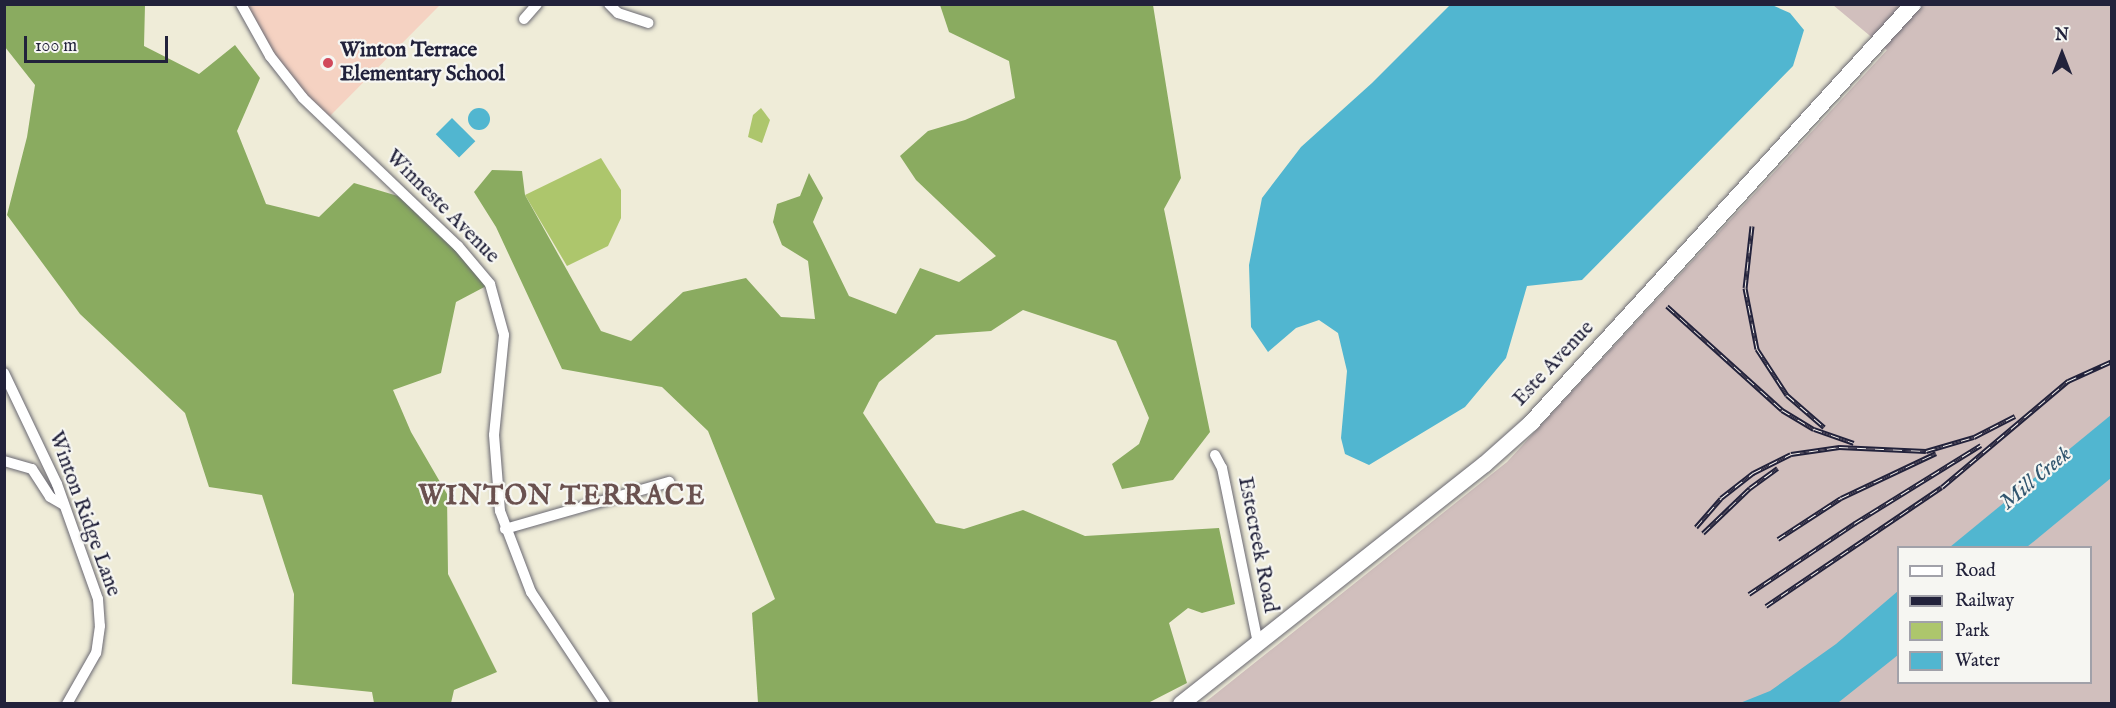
<!DOCTYPE html>
<style>
body{margin:0}
#map{position:relative;width:2116px;height:708px;overflow:hidden;background:#efecd8;font-family:"IM FELL English",serif}
div>[style]{position:absolute}
.built>*{inset:0;background:#f5d2c2}
.industrial>*{inset:0;background:#d1bfbd}
.green>*{inset:0;background:#adc66c}
.forest>*{inset:0;background:#8aab60}
.water>*{inset:0;background:#51b6d0;transform-origin:0 0}
.round{border-radius:50%}
.roads{filter:drop-shadow(0 0 2px #6a6972) drop-shadow(0 0 2px #6a6972)}
.street>*{height:10px;margin:-5px;padding:0 5px;transform-origin:5px;border-radius:5px;background:#fff}
.secondary>*{height:16px;margin:-8px;padding:0 8px;transform-origin:8px;border-radius:8px;background:#fff}
.rail>*{height:5px;margin-top:-2.5px;transform-origin:0;background:repeating-linear-gradient(90deg,#f6f6f2 0 9px,#22223b 0 18px);box-sizing:border-box;border-block:2px solid #22223b}
.dots>*{width:16px;height:16px;translate:-50% -50%;box-sizing:border-box;border:3px solid #f6f6f2;border-radius:50%}
span{translate:-50% -50%;white-space:nowrap;text-align:center;line-height:1.15;-webkit-text-stroke:4.5px #f6f6f2;paint-order:stroke}
.poi-label{font-size:21px;color:#22223b;font-weight:700}
.left{translate:0 -50%;text-align:left}
.street-label{font-size:21px;color:#22223b}
.water-label{font-size:22px;color:#32566f;font-style:italic}
.district-label{font-size:27px;color:#6a514f;font-weight:700;letter-spacing:1.5px}
.frame{position:absolute;inset:0;border:6px solid #22223b;pointer-events:none}
.legend{position:absolute;left:1897px;top:546px;width:195px;height:138px;box-sizing:border-box;background:#f6f6f2;border:2px solid #a1a1a9;margin:0;padding:8px 10px;list-style:none;font-size:18px;color:#22223b}
.legend li{display:flex;align-items:center;gap:12px;height:30px}
.legend b{width:30px;border:2px solid #a1a1a9}
.north{position:absolute;left:2032px;top:24px;width:60px;height:60px;-webkit-text-stroke:4px #f6f6f2;paint-order:stroke;rotate:0deg;font-size:16px;font-weight:700;line-height:24px;text-align:center;color:#22223b}
.north::after{content:'';display:block;margin:auto;width:21px;height:27px;background:#22223b;clip-path:polygon(50% 0,100% 100%,50% 72%,0 100%)}
.scale{position:absolute;left:24px;top:36px;width:144px;height:27px;box-sizing:border-box;border:3px solid #22223b;border-top:0;padding-left:8px;font-size:18px;line-height:21px;white-space:nowrap;color:#22223b;-webkit-text-stroke:4px #f6f6f2;paint-order:stroke}
</style>
<div id="map">
<div class="built">
<i style="clip-path:polygon(241px 5px,440px 5px,326px 120px,303px 98px)"></i>
</div>
<div class="industrial">
<i style="clip-path:polygon(evenodd,1833px 5px,2111px 5px,2111px 703px,1203px 704px,1507px 462px,1887px 50px,1833px 5px,1898px 548px,2090px 548px,2090px 682px,1898px 682px,1898px 548px)"></i>
</div>
<div class="green">
<i style="clip-path:polygon(761px 108px,770px 120px,762px 143px,748px 137px,753px 115px)"></i>
<i style="clip-path:polygon(601px 158px,621px 190px,621px 218px,608px 246px,567px 266px,525px 195px)"></i>
</div>
<div class="forest">
<i style="clip-path:polygon(4px 5px,145px 5px,144px 46px,199px 74px,235px 45px,260px 78px,237px 131px,266px 204px,319px 217px,354px 183px,408px 199px,490px 284px,456px 302px,441px 373px,393px 390px,411px 432px,447px 494px,448px 574px,497px 672px,454px 690px,451px 703px,374px 703px,372px 692px,292px 684px,294px 594px,262px 495px,209px 487px,185px 413px,80px 314px,7px 215px,27px 137px,35px 85px,5px 47px)"></i>
<i style="clip-path:polygon(940px 5px,1153px 5px,1181px 178px,1164px 209px,1210px 432px,1173px 480px,1122px 489px,1112px 464px,1139px 444px,1149px 418px,1116px 341px,1023px 310px,991px 331px,936px 335px,879px 382px,863px 413px,936px 523px,964px 529px,1023px 510px,1085px 536px,1219px 528px,1235px 604px,1202px 613px,1188px 608px,1169px 623px,1187px 683px,1148px 703px,758px 703px,752px 613px,775px 599px,708px 431px,662px 387px,562px 369px,496px 227px,474px 192px,492px 170px,522px 171px,525px 195px,601px 331px,631px 341px,683px 292px,746px 278px,781px 317px,815px 319px,808px 261px,782px 245px,773px 222px,777px 204px,800px 196px,809px 173px,823px 198px,813px 222px,849px 296px,896px 314px,920px 268px,959px 282px,996px 256px,916px 180px,900px 156px,928px 131px,965px 120px,1015px 98px,1009px 61px,949px 32px)"></i>
</div>
<div class="water">
<i style="clip-path:polygon(1451px 4px,1772px 5px,1790px 13px,1804px 30px,1793px 66px,1582px 280px,1527px 286px,1506px 358px,1465px 407px,1369px 465px,1345px 454px,1341px 438px,1347px 371px,1338px 333px,1319px 320px,1296px 328px,1268px 352px,1251px 327px,1249px 265px,1262px 198px,1301px 147px,1372px 83px)"></i>
<i class="round" style="left:468px;top:108px;width:22px;height:22px"></i>
<i style="left:452px;top:118px;width:33px;height:23px;rotate:45deg"></i>
<i style="clip-path:polygon(2111px 415px,2111px 478px,2027px 547px,1950px 547px)"></i>
<i style="clip-path:polygon(1898px 591px,1898px 655px,1839px 702px,1740px 703px,1770px 691px,1836px 644px)"></i>
</div>
<div class="roads">
<div class="street">
<i style="left:241px;top:4px;width:60px;rotate:60.9deg"></i>
<i style="left:270px;top:56px;width:53px;rotate:51.8deg"></i>
<i style="left:303px;top:98px;width:214px;rotate:43.7deg"></i>
<i style="left:458px;top:246px;width:50px;rotate:49.9deg"></i>
<i style="left:490px;top:284px;width:53px;rotate:74.6deg"></i>
<i style="left:504px;top:335px;width:100px;rotate:95.7deg"></i>
<i style="left:494px;top:435px;width:76px;rotate:85.5deg"></i>
<i style="left:500px;top:511px;width:87px;rotate:69.1deg"></i>
<i style="left:531px;top:592px;width:134px;rotate:56.5deg"></i>
<i style="left:609px;top:4px;width:13px;rotate:45deg"></i>
<i style="left:618px;top:13px;width:32px;rotate:18deg"></i>
<i style="left:524px;top:19px;width:20px;rotate:-49deg"></i>
<i style="left:4px;top:373px;width:123px;rotate:64.5deg"></i>
<i style="left:57px;top:484px;width:122px;rotate:70.4deg"></i>
<i style="left:98px;top:599px;width:27px;rotate:86deg"></i>
<i style="left:100px;top:626px;width:27px;rotate:98deg"></i>
<i style="left:96px;top:653px;width:59px;rotate:119.6deg"></i>
<i style="left:1215px;top:455px;width:15px;rotate:62deg"></i>
<i style="left:1222px;top:468px;width:179px;rotate:78.4deg"></i>
<i style="left:4px;top:461px;width:29px;rotate:16deg"></i>
<i style="left:32px;top:469px;width:33px;rotate:57deg"></i>
<i style="left:50px;top:497px;width:16px;rotate:30deg"></i>
<i style="left:505px;top:529px;width:171px;rotate:-16deg"></i>
</div>
<div class="secondary">
<i style="left:1181px;top:704px;width:387px;rotate:-38.3deg"></i>
<i style="left:1485px;top:464px;width:62px;rotate:-41.7deg"></i>
<i style="left:1531px;top:423px;width:567px;rotate:-47.64deg"></i>
</div>
</div>
<div class="rail">
<i style="left:1752px;top:226px;width:62px;rotate:96.4deg"></i>
<i style="left:1745px;top:288px;width:62px;rotate:78.9deg"></i>
<i style="left:1757px;top:349px;width:55px;rotate:56.9deg"></i>
<i style="left:1787px;top:395px;width:49px;rotate:40.9deg"></i>
<i style="left:1667px;top:306px;width:155px;rotate:42.1deg"></i>
<i style="left:1782px;top:410px;width:37px;rotate:31deg"></i>
<i style="left:1814px;top:429px;width:42px;rotate:19.3deg"></i>
<i style="left:1696px;top:527px;width:38px;rotate:-49deg"></i>
<i style="left:1721px;top:498px;width:41px;rotate:-38deg"></i>
<i style="left:1753px;top:473px;width:42px;rotate:-26.6deg"></i>
<i style="left:1791px;top:454px;width:49px;rotate:-8.3deg"></i>
<i style="left:1839px;top:447px;width:87px;rotate:2.6deg"></i>
<i style="left:1926px;top:451px;width:50px;rotate:-16.3deg"></i>
<i style="left:1974px;top:437px;width:46px;rotate:-27.1deg"></i>
<i style="left:1703px;top:533px;width:65px;rotate:-43.8deg"></i>
<i style="left:1750px;top:488px;width:34px;rotate:-36deg"></i>
<i style="left:1778px;top:539px;width:75px;rotate:-33.1deg"></i>
<i style="left:1841px;top:498px;width:105px;rotate:-25.3deg"></i>
<i style="left:1749px;top:594px;width:128px;rotate:-33.8deg"></i>
<i style="left:1855px;top:523px;width:148px;rotate:-31.8deg"></i>
<i style="left:1766px;top:606px;width:212px;rotate:-34.1deg"></i>
<i style="left:1942px;top:487px;width:165px;rotate:-40.1deg"></i>
<i style="left:2068px;top:381px;width:48px;rotate:-24.4deg"></i>
</div>
<div class="dots">
<i style="left:328px;top:63px;background:#d1495b"></i>
</div>
<div class="poi-label">
<span class="left" style="left:340px;top:63px">Winton Terrace<br>Elementary School</span>
</div>
<div class="street-label">
<span style="left:442px;top:207px;rotate:45deg">Winneste Avenue</span>
<span style="left:1554px;top:364px;rotate:-47deg">Este Avenue</span>
<span style="left:84px;top:514px;rotate:70deg">Winton Ridge Lane</span>
<span style="left:1257px;top:545px;rotate:79deg">Estecreek Road</span>
</div>
<div class="water-label">
<span style="left:2036px;top:479px;rotate:-40deg">Mill Creek</span>
</div>
<div class="district-label">
<span style="left:562px;top:498px">WINTON TERRACE</span>
</div>
<div class="frame"></div>
<ul class="legend">
<li><b style="height:8px;background:#fff"></b>Road</li>
<li><b style="height:8px;background:#22223b"></b>Railway</li>
<li><b style="height:16px;background:#adc66c"></b>Park</li>
<li><b style="height:16px;background:#51b6d0"></b>Water</li>
</ul>
<div class="north">N</div>
<div class="scale">100 m</div>
</div>
